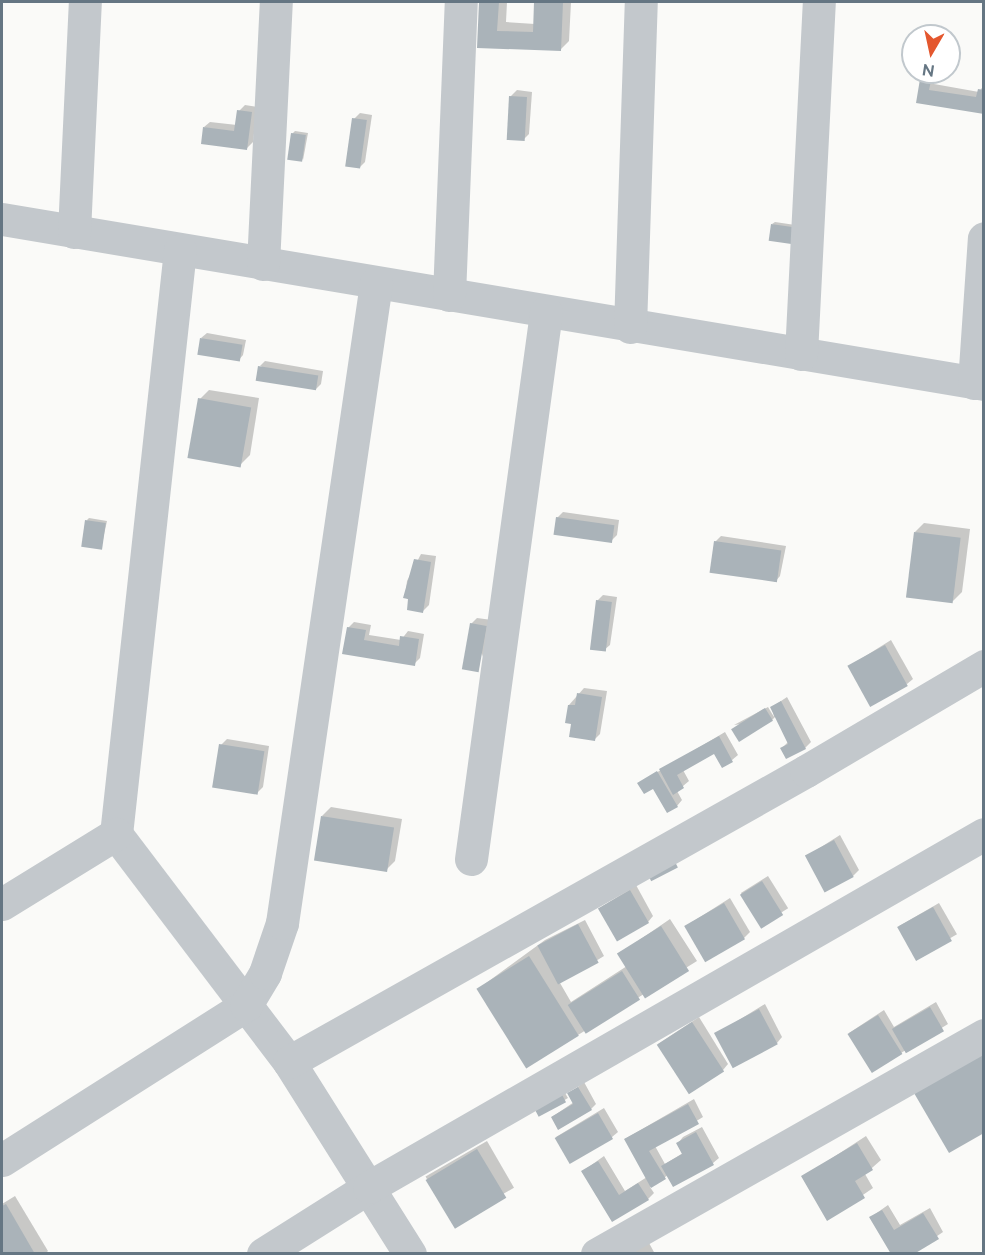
<!DOCTYPE html>
<style>
body{margin:0}
#map{position:relative;width:985px;height:1255px;overflow:hidden;background:#fafaf8;font-family:Raleway,sans-serif}
div>[style]{position:absolute}
.shadow>*{inset:0;background:#0003;transform-origin:0 0}
.building>*{inset:0;background:#aab3b9;transform-origin:0 0}
.minor>*{height:33px;margin:-16.5px;padding:0 16.5px;transform-origin:16.5px;border-radius:16.5px;background:#c3c8cc}
span{translate:-50% -50%;white-space:nowrap;text-align:center;line-height:1.15;-webkit-text-stroke:6px #fff;paint-order:stroke}
.frame{position:absolute;inset:0;border:3px solid #657683;pointer-events:none}
.north{position:absolute;left:901px;top:24px;width:60px;height:60px;box-sizing:border-box;background:#fff;border:2px solid #c1c8cd;border-radius:50%;rotate:189deg;font-size:16px;font-weight:700;line-height:24px;text-align:center;color:#657683}
.north::after{content:'';display:block;margin:auto;width:21px;height:27px;background:#e4572e;clip-path:polygon(50% 0,100% 100%,50% 72%,0 100%)}
</style>
<div id="map">
<div class="shadow">
<i style="clip-path:polygon(481px 2px,507px 2px,506px 22px,535px 24px,536px 2px,571px 2px,569px 41px,560px 50px,479px 46px)"></i>
<i style="clip-path:polygon(927px 74px,936px 76px,934px 84px,979px 92px,984px 85px,984px 112px,918px 102px,921px 80px)"></i>
<i style="clip-path:polygon(517px 90px,532px 92px,529px 134px,523px 140px,511px 96px)"></i>
<i style="clip-path:polygon(245px 105px,257px 107px,253px 142px,247px 148px,204px 127px,210px 122px,237px 125px,239px 111px)"></i>
<i style="clip-path:polygon(360px 113px,372px 115px,365px 162px,359px 168px,354px 119px)"></i>
<i style="clip-path:polygon(295px 131px,308px 133px,303px 160px,292px 134px)"></i>
<i style="clip-path:polygon(775px 222px,802px 226px,800px 241px,772px 224px)"></i>
<i style="clip-path:polygon(207px 333px,246px 340px,243px 355px,238px 361px,201px 338px)"></i>
<i style="clip-path:polygon(265px 361px,323px 371px,321px 384px,315px 390px,260px 366px)"></i>
<i style="clip-path:polygon(209px 390px,259px 398px,250px 455px,241px 464px,200px 399px)"></i>
<i style="clip-path:polygon(563px 512px,619px 520px,617px 535px,611px 541px,557px 518px)"></i>
<i style="clip-path:polygon(89px 518px,107px 521px,101px 548px,87px 520px)"></i>
<i style="clip-path:polygon(924px 523px,970px 529px,962px 592px,953px 601px,915px 532px)"></i>
<i style="clip-path:polygon(721px 536px,786px 546px,780px 576px,775px 582px,715px 542px)"></i>
<i style="clip-path:polygon(421px 554px,436px 556px,429px 605px,423px 611px,405px 597px,407px 581px)"></i>
<i style="clip-path:polygon(603px 595px,617px 597px,610px 645px,604px 650px,597px 601px)"></i>
<i style="clip-path:polygon(477px 618px,492px 620px,486px 665px,471px 624px)"></i>
<i style="clip-path:polygon(354px 622px,371px 625px,369px 635px,401px 640px,408px 631px,424px 634px,420px 658px,414px 664px,344px 653px,348px 628px)"></i>
<i style="clip-path:polygon(891px 640px,913px 679px,907px 684px,848px 667px)"></i>
<i style="clip-path:polygon(584px 688px,607px 691px,600px 734px,595px 739px,573px 723px,569px 705px)"></i>
<i style="clip-path:polygon(787px 697px,811px 742px,805px 748px,782px 748px,788px 742px,776px 716px,772px 720px,734px 725px,768px 707px,774px 717px,772px 707px)"></i>
<i style="clip-path:polygon(725px 732px,738px 755px,732px 760px,715px 752px,683px 770px,689px 781px,677px 791px,682px 800px,677px 806px,654px 787px,639px 783px)"></i>
<i style="clip-path:polygon(227px 739px,269px 746px,263px 787px,257px 793px,221px 745px)"></i>
<i style="clip-path:polygon(331px 807px,402px 819px,395px 861px,386px 870px,322px 816px)"></i>
<i style="clip-path:polygon(840px 835px,859px 870px,853px 876px,807px 856px)"></i>
<i style="left:768px;top:876px;width:38px;height:32px;rotate:58deg"></i>
<i style="clip-path:polygon(636px 885px,653px 916px,648px 922px,600px 908px)"></i>
<i style="clip-path:polygon(730px 898px,750px 932px,744px 938px,686px 926px)"></i>
<i style="left:939px;top:903px;width:36px;height:46px;rotate:60deg"></i>
<i style="clip-path:polygon(670px 919px,697px 961px,578px 1035px,478px 989px,545px 940px,585px 920px,604px 956px,560px 983px,571px 1002px,627px 966px,619px 954px)"></i>
<i style="clip-path:polygon(936px 1002px,948px 1024px,901px 1053px,849px 1033px,884px 1010px,894px 1027px)"></i>
<i style="clip-path:polygon(765px 1004px,782px 1037px,777px 1043px,716px 1034px)"></i>
<i style="clip-path:polygon(699px 1017px,728px 1064px,723px 1070px,658px 1044px)"></i>
<i style="clip-path:polygon(584px 1082px,596px 1104px,591px 1109px,552px 1117px,574px 1102px,569px 1094px)"></i>
<i style="clip-path:polygon(562px 1088px,568px 1098px,539px 1115px)"></i>
<i style="clip-path:polygon(694px 1099px,703px 1117px,655px 1146px,665px 1164px,683px 1153px,678px 1143px,683px 1137px,702px 1127px,719px 1158px,713px 1163px,668px 1175px,650px 1187px,654px 1193px,648px 1199px,613px 1220px,583px 1171px,604px 1156px,625px 1191px,647px 1177px,625px 1139px)"></i>
<i style="clip-path:polygon(604px 1108px,618px 1132px,612px 1137px,556px 1137px)"></i>
<i style="clip-path:polygon(866px 1136px,881px 1160px,865px 1174px,873px 1188px,828px 1219px,803px 1177px)"></i>
<i style="left:487px;top:1141px;width:54px;height:71px;rotate:60deg"></i>
<i style="clip-path:polygon(15px 1196px,48px 1251px,45px 1254px,2px 1254px,2px 1204px)"></i>
<i style="clip-path:polygon(888px 1205px,900px 1225px,930px 1208px,943px 1232px,911px 1254px,871px 1217px)"></i>
<i style="clip-path:polygon(648px 1241px,655px 1254px,624px 1254px)"></i>
</div>
<div class="building">
<i style="clip-path:polygon(479px 2px,499px 2px,497px 31px,533px 32px,534px 2px,563px 2px,561px 51px,477px 48px)"></i>
<i style="clip-path:polygon(920px 79px,931px 81px,929px 90px,976px 97px,978px 89px,984px 90px,984px 114px,916px 103px)"></i>
<i style="left:509px;top:96px;width:18px;height:44px;rotate:3deg"></i>
<i style="clip-path:polygon(237px 110px,252px 112px,247px 150px,201px 144px,203px 127px,234px 131px)"></i>
<i style="left:352px;top:118px;width:15px;height:49px;rotate:8deg"></i>
<i style="left:291px;top:133px;width:15px;height:27px;rotate:8deg"></i>
<i style="left:771px;top:224px;width:30px;height:17px;rotate:8deg"></i>
<i style="left:200px;top:338px;width:43px;height:17px;rotate:9deg"></i>
<i style="left:258px;top:366px;width:61px;height:15px;rotate:9deg"></i>
<i style="left:198px;top:398px;width:54px;height:61px;rotate:10deg"></i>
<i style="left:556px;top:517px;width:59px;height:18px;rotate:8deg"></i>
<i style="left:85px;top:520px;width:21px;height:27px;rotate:8deg"></i>
<i style="left:914px;top:532px;width:47px;height:66px;rotate:7deg"></i>
<i style="left:714px;top:541px;width:68px;height:32px;rotate:8deg"></i>
<i style="clip-path:polygon(414px 559px,431px 562px,423px 613px,407px 610px,408px 599px,403px 598px)"></i>
<i style="left:596px;top:600px;width:16px;height:50px;rotate:7deg"></i>
<i style="left:470px;top:623px;width:17px;height:47px;rotate:10deg"></i>
<i style="clip-path:polygon(347px 627px,366px 630px,364px 640px,399px 646px,400px 636px,419px 639px,415px 666px,342px 654px)"></i>
<i style="left:885px;top:645px;width:47px;height:43px;rotate:61deg"></i>
<i style="clip-path:polygon(577px 693px,602px 697px,595px 741px,569px 737px,571px 724px,565px 723px,568px 705px,575px 705px)"></i>
<i style="clip-path:polygon(781px 701px,806px 749px,786px 759px,780px 748px,788px 744px,770px 707px)"></i>
<i style="left:765px;top:708px;width:15px;height:40px;rotate:58deg"></i>
<i style="clip-path:polygon(719px 736px,733px 762px,722px 768px,714px 754px,677px 775px,684px 788px,673px 795px,659px 769px)"></i>
<i style="left:219px;top:744px;width:46px;height:44px;rotate:9deg"></i>
<i style="clip-path:polygon(657px 771px,678px 807px,667px 813px,653px 789px,644px 794px,637px 783px)"></i>
<i style="left:321px;top:816px;width:74px;height:45px;rotate:9deg"></i>
<i style="left:834px;top:840px;width:42px;height:33px;rotate:62deg"></i>
<i style="left:672px;top:856px;width:13px;height:30px;rotate:63deg"></i>
<i style="left:762px;top:881px;width:40px;height:26px;rotate:58deg"></i>
<i style="left:630px;top:890px;width:38px;height:37px;rotate:60deg"></i>
<i style="left:724px;top:903px;width:42px;height:46px;rotate:60deg"></i>
<i style="left:933px;top:907px;width:39px;height:41px;rotate:61deg"></i>
<i style="left:578px;top:924px;width:44px;height:46px;rotate:62deg"></i>
<i style="left:661px;top:926px;width:53px;height:52px;rotate:58deg"></i>
<i style="left:529px;top:956px;width:94px;height:62px;rotate:58deg"></i>
<i style="left:622px;top:971px;width:34px;height:64px;rotate:58deg"></i>
<i style="left:930px;top:1007px;width:28px;height:44px;rotate:60deg"></i>
<i style="left:759px;top:1009px;width:40px;height:51px;rotate:62deg"></i>
<i style="left:878px;top:1015px;width:46px;height:36px;rotate:58deg"></i>
<i style="left:692px;top:1022px;width:59px;height:42px;rotate:57deg"></i>
<i style="clip-path:polygon(984px 1052px,984px 1133px,949px 1153px,914px 1093px)"></i>
<i style="clip-path:polygon(578px 1087px,592px 1110px,558px 1130px,551px 1117px,573px 1104px,567px 1093px)"></i>
<i style="left:559px;top:1089px;width:15px;height:31px;rotate:62deg"></i>
<i style="clip-path:polygon(688px 1104px,699px 1124px,649px 1151px,666px 1179px,651px 1188px,624px 1139px)"></i>
<i style="left:598px;top:1113px;width:30px;height:50px;rotate:60deg"></i>
<i style="clip-path:polygon(696px 1132px,714px 1165px,673px 1187px,661px 1166px,682px 1154px,676px 1143px)"></i>
<i style="clip-path:polygon(857px 1143px,873px 1170px,855px 1181px,865px 1198px,827px 1221px,801px 1176px)"></i>
<i style="left:477px;top:1149px;width:57px;height:60px;rotate:59deg"></i>
<i style="clip-path:polygon(598px 1161px,619px 1195px,638px 1183px,649px 1200px,612px 1222px,581px 1171px)"></i>
<i style="clip-path:polygon(6px 1204px,35px 1254px,2px 1254px,2px 1206px)"></i>
<i style="clip-path:polygon(882px 1210px,894px 1230px,923px 1213px,939px 1239px,914px 1254px,891px 1254px,869px 1217px)"></i>
</div>
<div class="minor">
<i style="left:2px;top:219px;width:996px;rotate:9.54deg"></i>
<i style="left:74px;top:232px;width:230px;rotate:-87.3deg"></i>
<i style="left:180px;top:250px;width:587px;rotate:96.25deg"></i>
<i style="left:116px;top:834px;width:286px;rotate:52.8deg"></i>
<i style="left:289px;top:1062px;width:227px;rotate:57.8deg"></i>
<i style="left:263px;top:264px;width:262px;rotate:-87.2deg"></i>
<i style="left:449px;top:295px;width:293px;rotate:-87.7deg"></i>
<i style="left:630px;top:327px;width:325px;rotate:-88.1deg"></i>
<i style="left:801px;top:354px;width:352px;rotate:-87.1deg"></i>
<i style="left:974px;top:383px;width:145px;rotate:-86.1deg"></i>
<i style="left:471px;top:859px;width:552px;rotate:-82.19deg"></i>
<i style="left:2px;top:904px;width:134px;rotate:-31.6deg"></i>
<i style="left:289px;top:1062px;width:593px;rotate:-29.37deg"></i>
<i style="left:806px;top:771px;width:207px;rotate:-30.5deg"></i>
<i style="left:2px;top:1160px;width:289px;rotate:-32.4deg"></i>
<i style="left:246px;top:1005px;width:37px;rotate:-59deg"></i>
<i style="left:265px;top:973px;width:53px;rotate:-71.2deg"></i>
<i style="left:282px;top:923px;width:647px;rotate:-81.64deg"></i>
<i style="left:263px;top:1254px;width:125px;rotate:-32.3deg"></i>
<i style="left:369px;top:1187px;width:709px;rotate:-29.86deg"></i>
<i style="left:597px;top:1254px;width:445px;rotate:-29.5deg"></i>
</div>
<div class="frame"></div>
<div class="north">N</div>
</div>
